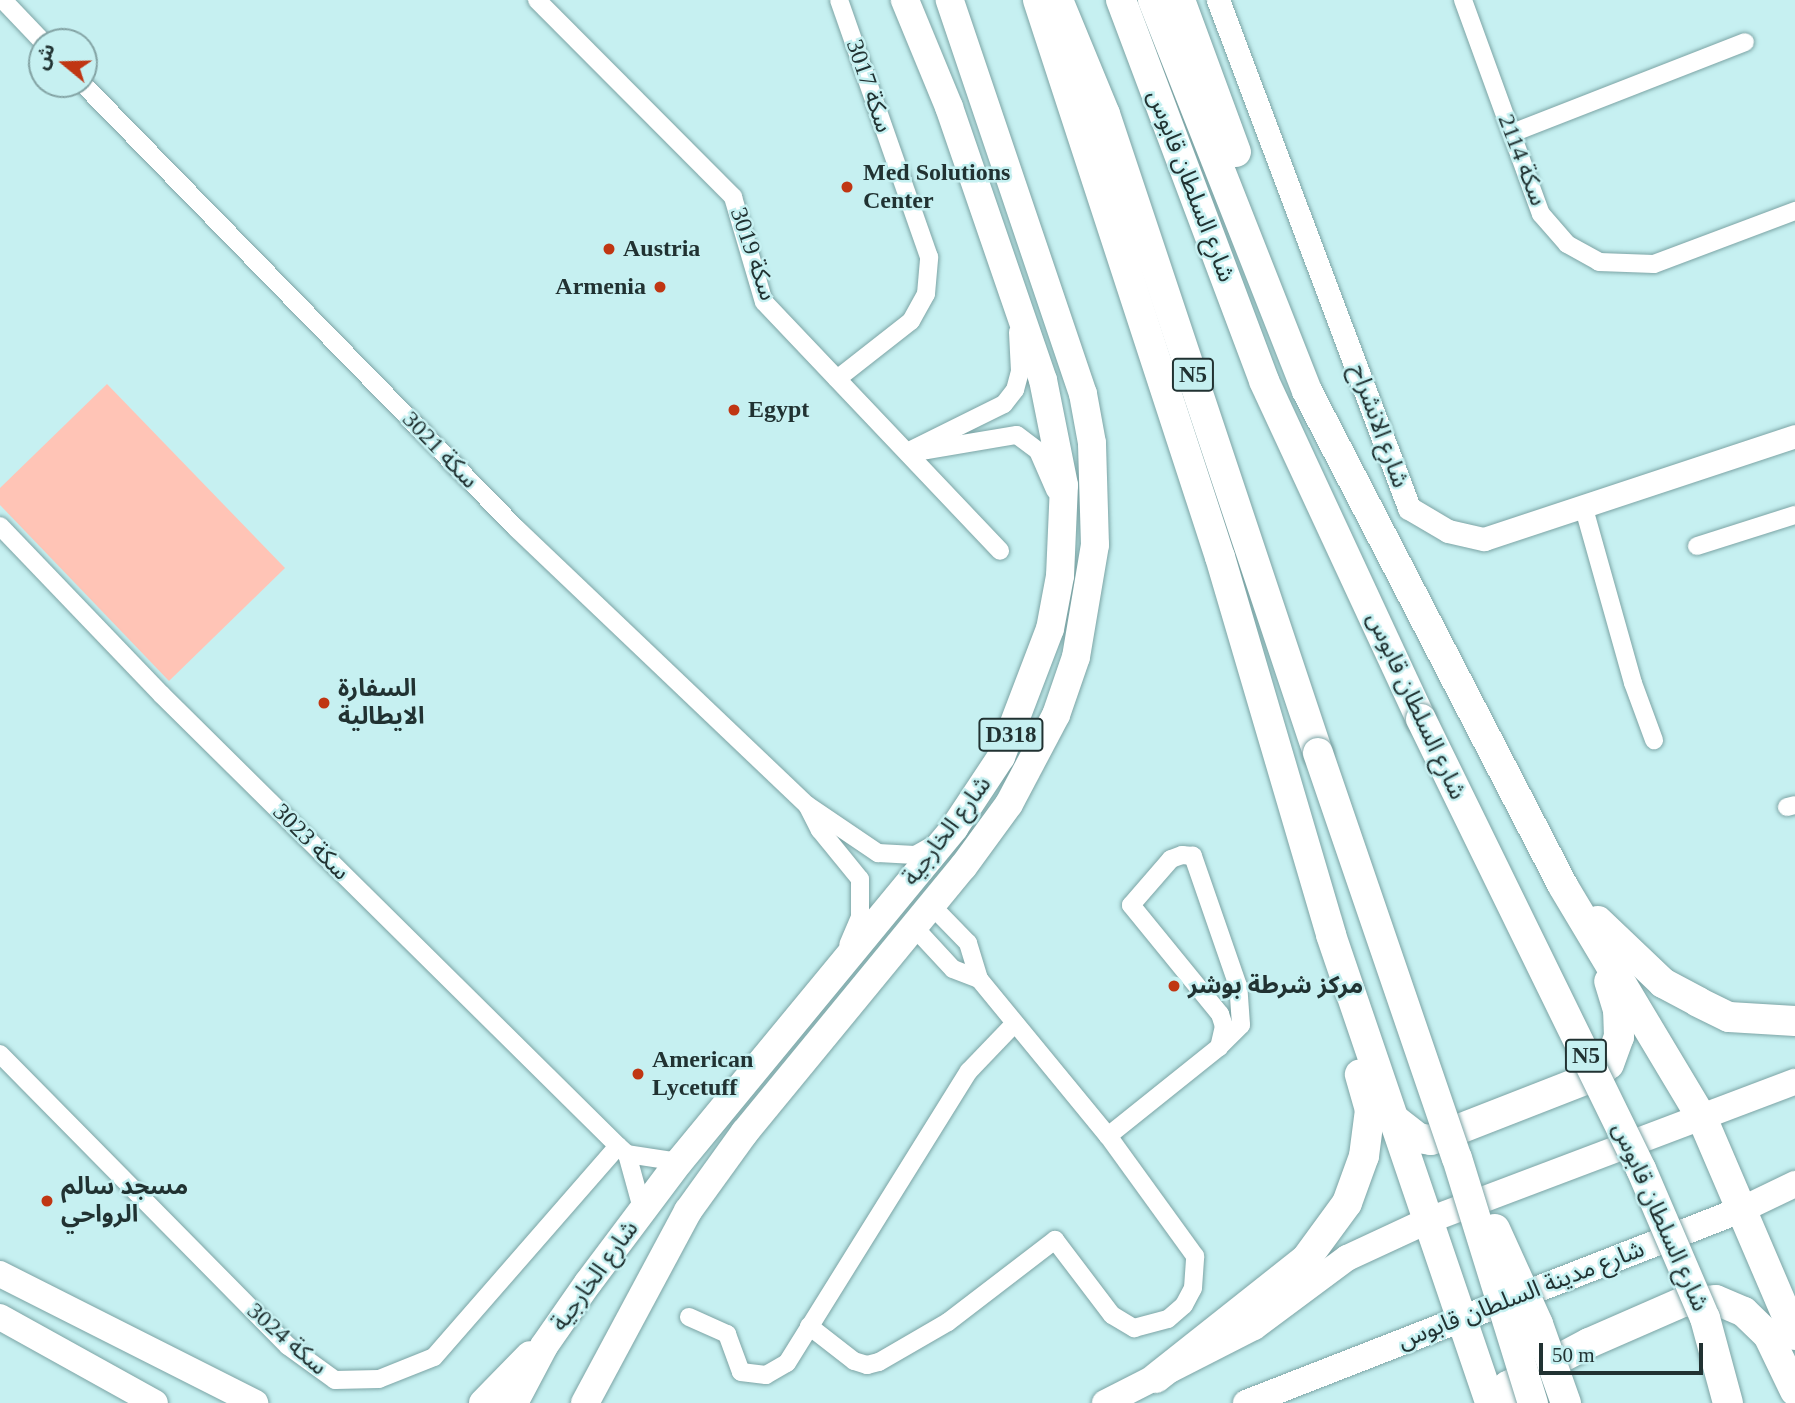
<!DOCTYPE html>
<meta charset="utf-8">
<style>
body{margin:0}
#map{position:relative;width:1795px;height:1403px;overflow:hidden;background:#c6f0f1;font-family:"Times New Roman","Noto Sans Arabic",serif}
div>[style]{position:absolute}
.green>*{inset:0;background:#ffc4b6}
.roads{filter:drop-shadow(0 0 2px #7ca4a5) drop-shadow(0 0 2px #7ca4a5)}
.minor>*{height:18px;margin:-9px;padding:0 9px;transform-origin:9px;border-radius:9px;background:#fff}
.tertiary>*{height:23px;margin:-11.5px;padding:0 11.5px;transform-origin:11.5px;border-radius:11.5px;background:#fff}
.secondary>*{height:26px;margin:-13px;padding:0 13px;transform-origin:13px;border-radius:13px;background:#fff}
.primary>*{height:28px;margin:-14px;padding:0 14px;transform-origin:14px;border-radius:14px;background:#fff}
.trunk>*{height:30px;margin:-15px;padding:0 15px;transform-origin:15px;border-radius:15px;background:#fff}
.bridges{filter:drop-shadow(0 0 2px #7ca4a5) drop-shadow(0 0 2px #7ca4a5)}
.trunk-bridge>*{height:30px;margin:-15px;padding:0 15px;transform-origin:15px;border-radius:15px;background:#fff}
.dots>*{width:19px;height:19px;translate:-50% -50%;box-sizing:border-box;border:4px solid #c6f0f1;border-radius:50%}
span{translate:-50% -50%;white-space:nowrap;text-align:center;line-height:1.15;-webkit-text-stroke:5px #c6f0f1;paint-order:stroke}
.shield-label span{padding:2px 5px;background:#c6f0f1;border:2px solid;border-radius:5px;-webkit-text-stroke-width:0}
.shield-label{font-size:23px;color:#213232;font-weight:700}
.street-label{font-size:24px;color:#213232}
.poi-label{font-size:24px;color:#213232;font-weight:700}
.left{translate:0 -50%;text-align:left}
.right{translate:-100% -50%;text-align:right}
.north{position:absolute;left:28px;top:28px;width:70px;height:70px;box-sizing:border-box;background:#c6f0f1;border:2px solid #84a4a5;border-radius:50%;rotate:289deg;font-size:19px;font-weight:700;line-height:28px;text-align:center;color:#213232}
.north::after{content:'';display:block;margin:auto;width:24px;height:32px;background:#c03613;clip-path:polygon(50% 0,100% 100%,50% 72%,0 100%)}
.scale{position:absolute;left:1539px;top:1343px;width:164px;height:32px;box-sizing:border-box;border:4px solid #213232;border-top:0;padding-left:9px;font-size:21px;line-height:24px;white-space:nowrap;color:#213232;-webkit-text-stroke:5px #c6f0f1;paint-order:stroke}
</style>
<div id="map">
<div class="green">
<i style="clip-path:polygon(107px 384px,285px 568px,169px 681px,0 505px,0 488px)"></i>
</div>
<div class="roads">
<div class="minor">
<i style="left:3px;top:0;width:58px;rotate:46.4deg"></i>
<i style="left:537px;top:0;width:278px;rotate:45.1deg"></i>
<i style="left:733px;top:197px;width:109px;rotate:73.6deg"></i>
<i style="left:764px;top:302px;width:343px;rotate:46.5deg"></i>
<i style="left:1463px;top:0;width:228px;rotate:70deg"></i>
<i style="left:1541px;top:214px;width:40px;rotate:49deg"></i>
<i style="left:1567px;top:244px;width:37px;rotate:29deg"></i>
<i style="left:1599px;top:262px;width:55px;rotate:2.1deg"></i>
<i style="left:1654px;top:264px;width:151px;rotate:-20.6deg"></i>
<i style="left:83px;top:84px;width:622px;rotate:45.72deg"></i>
<i style="left:517px;top:529px;width:400px;rotate:43.6deg"></i>
<i style="left:807px;top:805px;width:86px;rotate:34.1deg"></i>
<i style="left:878px;top:853px;width:37px;rotate:3deg"></i>
<i style="left:915px;top:855px;width:21px;rotate:-29deg"></i>
<i style="left:1512px;top:133px;width:250px;rotate:-21.3deg"></i>
<i style="left:837px;top:379px;width:94px;rotate:-38.1deg"></i>
<i style="left:911px;top:321px;width:31px;rotate:-61deg"></i>
<i style="left:926px;top:294px;width:37px;rotate:-85deg"></i>
<i style="left:929px;top:257px;width:272px;rotate:-109.3deg"></i>
<i style="left:921px;top:451px;width:97px;rotate:-9.5deg"></i>
<i style="left:1017px;top:435px;width:26px;rotate:37deg"></i>
<i style="left:1038px;top:451px;width:43px;rotate:66.4deg"></i>
<i style="left:907px;top:452px;width:108px;rotate:-26.3deg"></i>
<i style="left:1004px;top:404px;width:18px;rotate:-52deg"></i>
<i style="left:1015px;top:390px;width:20px;rotate:-75deg"></i>
<i style="left:1020px;top:371px;width:39px;rotate:-93deg"></i>
<i style="left:1583px;top:505px;width:185px;rotate:74.3deg"></i>
<i style="left:1633px;top:683px;width:61px;rotate:69.8deg"></i>
<i style="left:0;top:526px;width:233px;rotate:46.2deg"></i>
<i style="left:161px;top:694px;width:643px;rotate:44.68deg"></i>
<i style="left:618px;top:1146px;width:12px;rotate:42deg"></i>
<i style="left:627px;top:1154px;width:53px;rotate:8.7deg"></i>
<i style="left:1697px;top:546px;width:103px;rotate:-17.6deg"></i>
<i style="left:807px;top:805px;width:28px;rotate:63deg"></i>
<i style="left:820px;top:830px;width:63px;rotate:50.8deg"></i>
<i style="left:860px;top:879px;width:38px;rotate:90deg"></i>
<i style="left:860px;top:917px;width:30px;rotate:113deg"></i>
<i style="left:1787px;top:807px;width:8px;rotate:-14deg"></i>
<i style="left:914px;top:927px;width:57px;rotate:47.1deg"></i>
<i style="left:953px;top:969px;width:28px;rotate:21deg"></i>
<i style="left:0;top:1054px;width:410px;rotate:45.4deg"></i>
<i style="left:288px;top:1346px;width:58px;rotate:35.9deg"></i>
<i style="left:335px;top:1380px;width:44px;rotate:-1.3deg"></i>
<i style="left:379px;top:1379px;width:59px;rotate:-21.8deg"></i>
<i style="left:434px;top:1357px;width:280px;rotate:-48.9deg"></i>
<i style="left:1108px;top:1136px;width:142px;rotate:-38.7deg"></i>
<i style="left:1219px;top:1047px;width:31px;rotate:-45deg"></i>
<i style="left:1241px;top:1025px;width:39px;rotate:-94deg"></i>
<i style="left:1238px;top:986px;width:138px;rotate:-109.1deg"></i>
<i style="left:1193px;top:856px;width:11px;rotate:-175deg"></i>
<i style="left:1182px;top:855px;width:12px;rotate:160deg"></i>
<i style="left:1171px;top:859px;width:61px;rotate:131deg"></i>
<i style="left:1131px;top:905px;width:141px;rotate:50.8deg"></i>
<i style="left:1220px;top:1014px;width:13px;rotate:72deg"></i>
<i style="left:1224px;top:1026px;width:22px;rotate:103deg"></i>
<i style="left:627px;top:1154px;width:60px;rotate:74.6deg"></i>
<i style="left:689px;top:1317px;width:42px;rotate:24.1deg"></i>
<i style="left:727px;top:1334px;width:40px;rotate:69.8deg"></i>
<i style="left:741px;top:1372px;width:25px;rotate:7deg"></i>
<i style="left:766px;top:1375px;width:24px;rotate:-30deg"></i>
<i style="left:787px;top:1363px;width:344px;rotate:-58.1deg"></i>
<i style="left:969px;top:1071px;width:66px;rotate:-46.2deg"></i>
<i style="left:809px;top:1326px;width:57px;rotate:37.9deg"></i>
<i style="left:854px;top:1361px;width:14px;rotate:17deg"></i>
<i style="left:867px;top:1365px;width:12px;rotate:-14deg"></i>
<i style="left:879px;top:1362px;width:80px;rotate:-30.1deg"></i>
<i style="left:948px;top:1322px;width:135px;rotate:-37.5deg"></i>
<i style="left:1055px;top:1240px;width:94px;rotate:52.8deg"></i>
<i style="left:1112px;top:1315px;width:26px;rotate:31deg"></i>
<i style="left:1134px;top:1328px;width:35px;rotate:-15deg"></i>
<i style="left:1168px;top:1319px;width:21px;rotate:-41deg"></i>
<i style="left:1184px;top:1305px;width:19px;rotate:-62deg"></i>
<i style="left:1193px;top:1288px;width:32px;rotate:-86deg"></i>
<i style="left:1195px;top:1256px;width:148px;rotate:-125.9deg"></i>
<i style="left:1108px;top:1136px;width:203px;rotate:-129.4deg"></i>
<i style="left:979px;top:979px;width:38px;rotate:-107deg"></i>
<i style="left:968px;top:943px;width:52px;rotate:-134.2deg"></i>
</div>
<div class="tertiary">
<i style="left:1218px;top:0;width:543px;rotate:69.39deg"></i>
<i style="left:1409px;top:508px;width:45px;rotate:30.5deg"></i>
<i style="left:1448px;top:531px;width:37px;rotate:13deg"></i>
<i style="left:1484px;top:539px;width:328px;rotate:-18.3deg"></i>
</div>
<div class="secondary">
<i style="left:0;top:1274px;width:286px;rotate:26.8deg"></i>
<i style="left:0;top:1317px;width:177px;rotate:29deg"></i>
<i style="left:1105px;top:1403px;width:167px;rotate:-27deg"></i>
<i style="left:1254px;top:1327px;width:116px;rotate:-36.6deg"></i>
<i style="left:1347px;top:1258px;width:90px;rotate:-24.9deg"></i>
<i style="left:1429px;top:1220px;width:391px;rotate:-20.7deg"></i>
<i style="left:1246px;top:1403px;width:534px;rotate:-21.32deg"></i>
<i style="left:1743px;top:1209px;width:58px;rotate:-25.7deg"></i>
</div>
<div class="primary">
<i style="left:483px;top:1403px;width:67px;rotate:-45.6deg"></i>
<i style="left:514px;top:1403px;width:64px;rotate:-62.2deg"></i>
<i style="left:544px;top:1346px;width:77px;rotate:-55.1deg"></i>
<i style="left:588px;top:1283px;width:151px;rotate:-53.1deg"></i>
<i style="left:679px;top:1162px;width:433px;rotate:-50.5deg"></i>
<i style="left:954px;top:828px;width:85px;rotate:-56.5deg"></i>
<i style="left:1001px;top:757px;width:137px;rotate:-69.1deg"></i>
<i style="left:1050px;top:629px;width:54px;rotate:-79.3deg"></i>
<i style="left:1060px;top:576px;width:91px;rotate:-87.5deg"></i>
<i style="left:1064px;top:485px;width:107px;rotate:-101.3deg"></i>
<i style="left:1043px;top:380px;width:289px;rotate:-109deg"></i>
<i style="left:949px;top:107px;width:116px;rotate:-112.4deg"></i>
<i style="left:585px;top:1403px;width:218px;rotate:-61.8deg"></i>
<i style="left:688px;top:1211px;width:97px;rotate:-54.2deg"></i>
<i style="left:745px;top:1132px;width:343px;rotate:-50.6deg"></i>
<i style="left:963px;top:867px;width:78px;rotate:-53.9deg"></i>
<i style="left:1009px;top:804px;width:101px;rotate:-62.2deg"></i>
<i style="left:1056px;top:715px;width:61px;rotate:-71deg"></i>
<i style="left:1076px;top:657px;width:114px;rotate:-80.4deg"></i>
<i style="left:1095px;top:545px;width:102px;rotate:-91.7deg"></i>
<i style="left:1092px;top:443px;width:50px;rotate:-100.4deg"></i>
<i style="left:1083px;top:394px;width:416px;rotate:-108.7deg"></i>
</div>
<div class="trunk">
<i style="left:1038px;top:0;width:586px;rotate:71.91deg"></i>
<i style="left:1220px;top:557px;width:394px;rotate:73.6deg"></i>
<i style="left:1331px;top:935px;width:494px;rotate:71.2deg"></i>
<i style="left:1058px;top:0;width:123px;rotate:67.6deg"></i>
<i style="left:1105px;top:114px;width:674px;rotate:71.57deg"></i>
<i style="left:1121px;top:0;width:407px;rotate:69.4deg"></i>
<i style="left:1264px;top:381px;width:373px;rotate:65.1deg"></i>
<i style="left:1153px;top:0;width:420px;rotate:68.5deg"></i>
<i style="left:1307px;top:391px;width:557px;rotate:62.65deg"></i>
<i style="left:1563px;top:886px;width:273px;rotate:59.1deg"></i>
<i style="left:1703px;top:1120px;width:234px;rotate:66.8deg"></i>
<i style="left:1180px;top:0;width:162px;rotate:69.8deg"></i>
<i style="left:1598px;top:921px;width:90px;rotate:43.6deg"></i>
<i style="left:1663px;top:983px;width:40px;rotate:28deg"></i>
<i style="left:1698px;top:1002px;width:34px;rotate:26deg"></i>
<i style="left:1729px;top:1017px;width:66px;rotate:3.5deg"></i>
<i style="left:1394px;top:1119px;width:31px;rotate:38deg"></i>
<i style="left:1418px;top:1138px;width:13px;rotate:9deg"></i>
<i style="left:1431px;top:1140px;width:176px;rotate:-21.3deg"></i>
<i style="left:1595px;top:1076px;width:18px;rotate:-41deg"></i>
<i style="left:1609px;top:1064px;width:29px;rotate:-70deg"></i>
<i style="left:1619px;top:1037px;width:27px;rotate:-92deg"></i>
<i style="left:1618px;top:1010px;width:30px;rotate:-107deg"></i>
<i style="left:1156px;top:1378px;width:191px;rotate:-38.4deg"></i>
<i style="left:1306px;top:1259px;width:69px;rotate:-53.8deg"></i>
<i style="left:1347px;top:1203px;width:50px;rotate:-70.1deg"></i>
<i style="left:1364px;top:1156px;width:46px;rotate:-82.6deg"></i>
<i style="left:1370px;top:1110px;width:37px;rotate:-106deg"></i>
<i style="left:1503px;top:1403px;width:18px;rotate:-74deg"></i>
<i style="left:1508px;top:1386px;width:92px;rotate:-28deg"></i>
<i style="left:1589px;top:1343px;width:103px;rotate:-23.6deg"></i>
<i style="left:1683px;top:1302px;width:33px;rotate:-3deg"></i>
<i style="left:1716px;top:1300px;width:30px;rotate:23deg"></i>
<i style="left:1744px;top:1312px;width:33px;rotate:44deg"></i>
<i style="left:1768px;top:1335px;width:62px;rotate:64.3deg"></i>
</div>
</div>
<div class="bridges">
<div class="trunk-bridge">
<i style="left:1421px;top:719px;width:501px;rotate:63.95deg"></i>
<i style="left:1641px;top:1169px;width:162px;rotate:66.8deg"></i>
<i style="left:1705px;top:1318px;width:88px;rotate:74.9deg"></i>
<i style="left:1318px;top:753px;width:428px;rotate:71.1deg"></i>
<i style="left:1457px;top:1158px;width:257px;rotate:72.8deg"></i>
<i style="left:1495px;top:1229px;width:104px;rotate:65.6deg"></i>
<i style="left:1538px;top:1324px;width:84px;rotate:70.5deg"></i>
</div>
</div>
<div class="dots">
<i style="left:847px;top:187px;background:#c03613"></i>
<i style="left:609px;top:249px;background:#c03613"></i>
<i style="left:660px;top:287px;background:#c03613"></i>
<i style="left:734px;top:410px;background:#c03613"></i>
<i style="left:324px;top:703px;background:#c03613"></i>
<i style="left:1174px;top:986px;background:#c03613"></i>
<i style="left:638px;top:1074px;background:#c03613"></i>
<i style="left:47px;top:1201px;background:#c03613"></i>
</div>
<div class="shield-label">
<span style="left:1193px;top:375px">N5</span>
<span style="left:1011px;top:735px">D318</span>
<span style="left:1586px;top:1056px">N5</span>
</div>
<div class="street-label">
<span style="left:869px;top:86px;rotate:71deg">سكة 3017</span>
<span style="left:1522px;top:160px;rotate:69deg">سكة 2114</span>
<span style="left:1191px;top:186px;rotate:69deg">شارع السلطان قابوس</span>
<span style="left:753px;top:254px;rotate:71deg">سكة 3019</span>
<span style="left:1379px;top:426px;rotate:70deg">شارع الانشراح</span>
<span style="left:440px;top:450px;rotate:46deg">سكة 3021</span>
<span style="left:1416px;top:706px;rotate:65deg">شارع السلطان قابوس</span>
<span style="left:947px;top:831px;rotate:-53deg">شارع الخارجية</span>
<span style="left:311px;top:842px;rotate:45deg">سكة 3023</span>
<span style="left:1660px;top:1217px;rotate:66deg">شارع السلطان قابوس</span>
<span style="left:595px;top:1276px;rotate:-54deg">شارع الخارجية</span>
<span style="left:1521px;top:1295px;rotate:-21deg">شارع مدينة السلطان قابوس</span>
<span style="left:287px;top:1339px;rotate:41deg">سكة 3024</span>
</div>
<div class="poi-label">
<span class="left" style="left:863px;top:187px">Med Solutions<br>Center</span>
<span class="left" style="left:623px;top:249px">Austria</span>
<span class="right" style="left:646px;top:287px">Armenia</span>
<span class="left" style="left:748px;top:410px">Egypt</span>
<span class="left" style="left:338px;top:703px">السفارة<br>الايطالية</span>
<span class="left" style="left:1188px;top:986px">مركز شرطة بوشر</span>
<span class="left" style="left:652px;top:1074px">American<br>Lycetuff</span>
<span class="left" style="left:61px;top:1201px">مسجد سالم<br>الرواحي</span>
</div>
<div class="north">ش</div>
<div class="scale">50 m</div>
</div>
